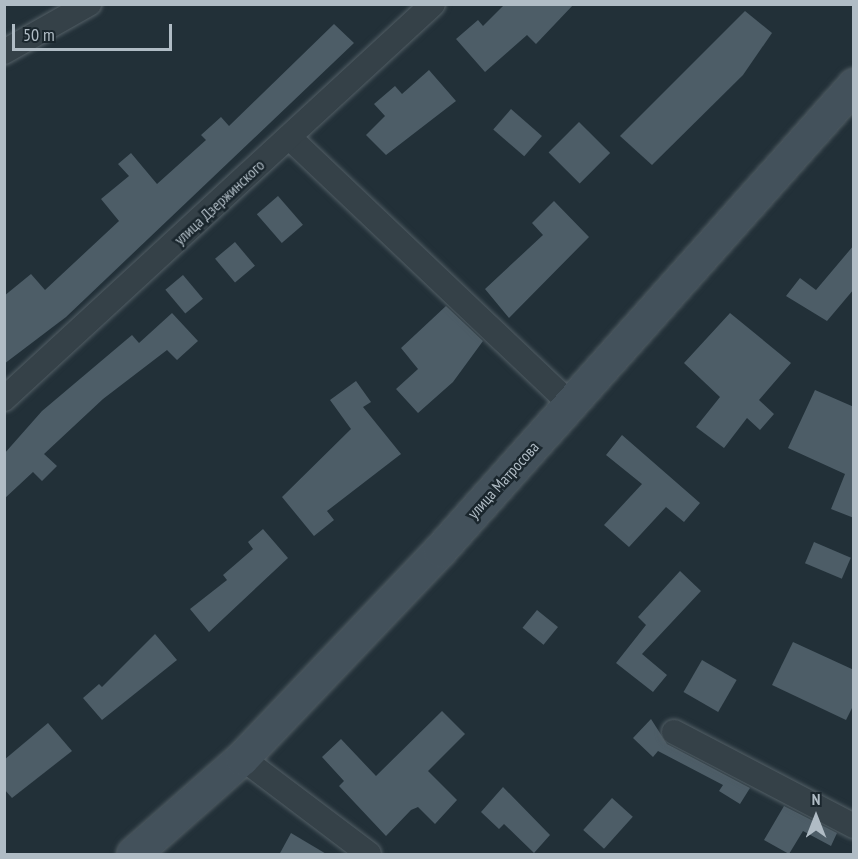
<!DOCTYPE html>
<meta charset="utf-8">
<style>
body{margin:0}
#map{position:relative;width:858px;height:859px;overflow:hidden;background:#223038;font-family:"PT Sans Narrow",sans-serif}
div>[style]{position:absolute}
.building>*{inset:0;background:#4d5d67;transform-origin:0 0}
.roads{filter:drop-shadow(0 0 2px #535f66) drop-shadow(0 0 2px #535f66)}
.street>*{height:24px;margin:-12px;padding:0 12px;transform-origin:12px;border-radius:12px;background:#354148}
.secondary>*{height:33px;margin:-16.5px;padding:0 16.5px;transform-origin:16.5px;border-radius:16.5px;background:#43515b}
span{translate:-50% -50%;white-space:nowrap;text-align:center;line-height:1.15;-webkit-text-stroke:5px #1a262d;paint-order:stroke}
.street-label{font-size:16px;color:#b0bcc5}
.frame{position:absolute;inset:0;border:6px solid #b0bcc5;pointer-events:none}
.north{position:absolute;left:786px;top:787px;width:60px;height:60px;-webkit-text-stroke:4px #1a262d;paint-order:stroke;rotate:0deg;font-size:16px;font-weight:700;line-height:24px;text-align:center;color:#b0bcc5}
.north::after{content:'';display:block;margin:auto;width:21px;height:27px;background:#b0bcc5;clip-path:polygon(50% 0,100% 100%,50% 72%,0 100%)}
.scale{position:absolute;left:12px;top:24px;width:160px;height:27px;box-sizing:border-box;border:3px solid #b0bcc5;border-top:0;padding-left:8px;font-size:18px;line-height:21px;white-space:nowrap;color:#b0bcc5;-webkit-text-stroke:4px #1a262d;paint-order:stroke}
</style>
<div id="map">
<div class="building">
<i style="clip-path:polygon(505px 4px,574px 4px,536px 44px,527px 35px,485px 72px,456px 39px,478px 20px,483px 26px)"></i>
<i style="clip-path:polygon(745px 11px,772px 33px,743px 75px,652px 165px,620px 136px)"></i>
<i style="clip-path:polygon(334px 24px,354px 43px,66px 317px,4px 364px,4px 296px,31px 274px,45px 290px,119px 221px,101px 199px,129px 176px,118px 164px,131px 153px,157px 184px,206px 140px,201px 135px,221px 117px,229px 126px)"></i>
<i style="clip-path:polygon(429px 70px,456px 101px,386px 155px,366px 135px,385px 116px,374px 104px,395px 86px,402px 94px)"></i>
<i style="left:511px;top:109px;width:41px;height:27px;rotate:41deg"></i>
<i style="left:579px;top:122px;width:44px;height:43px;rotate:45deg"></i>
<i style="left:278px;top:196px;width:38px;height:28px;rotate:49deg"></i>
<i style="clip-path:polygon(554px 201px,589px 237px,509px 318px,485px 289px,543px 235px,532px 223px)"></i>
<i style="left:235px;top:242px;width:31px;height:26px;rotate:50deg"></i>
<i style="clip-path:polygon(854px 245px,854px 289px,827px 321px,786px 296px,800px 278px,816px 290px)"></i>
<i style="left:183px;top:275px;width:31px;height:23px;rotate:50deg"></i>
<i style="clip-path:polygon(446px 306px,483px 341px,453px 382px,418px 413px,396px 389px,418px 369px,401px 348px)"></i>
<i style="clip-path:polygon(172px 313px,198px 341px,177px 360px,167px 350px,103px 399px,44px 454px,57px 466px,42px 481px,33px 472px,4px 499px,4px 454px,42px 411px,132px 335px,139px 343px)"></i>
<i style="clip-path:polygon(730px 313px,791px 363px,759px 400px,774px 414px,760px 430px,747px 418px,724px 448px,696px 427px,720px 397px,684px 363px)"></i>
<i style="clip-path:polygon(356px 381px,371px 402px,363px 407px,401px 454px,327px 511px,334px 520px,314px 536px,282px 497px,351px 429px,330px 400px)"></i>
<i style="clip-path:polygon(815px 390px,854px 407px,854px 518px,831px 509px,845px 474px,788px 448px)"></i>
<i style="clip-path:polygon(622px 435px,700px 503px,684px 522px,666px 507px,629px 547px,604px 525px,642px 484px,606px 455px)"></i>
<i style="clip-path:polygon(263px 529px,288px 558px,209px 632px,190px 609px,227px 580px,223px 575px,253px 549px,248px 542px)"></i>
<i style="left:814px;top:542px;width:40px;height:23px;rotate:23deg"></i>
<i style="clip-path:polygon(680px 571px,701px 591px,642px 654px,667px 675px,653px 692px,616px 663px,646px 625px,638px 617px)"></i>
<i style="left:537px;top:610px;width:27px;height:23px;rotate:39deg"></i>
<i style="clip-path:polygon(155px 634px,177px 660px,102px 720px,83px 698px,99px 684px,102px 687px)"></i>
<i style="clip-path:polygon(793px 642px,854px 670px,854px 704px,846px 720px,772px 685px)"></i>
<i style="left:702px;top:660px;width:40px;height:37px;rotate:30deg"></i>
<i style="clip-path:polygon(442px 711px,465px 734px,428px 771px,457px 800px,435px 824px,418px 807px,411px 810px,386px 836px,339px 786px,344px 781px,322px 757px,341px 739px,376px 776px)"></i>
<i style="clip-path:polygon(651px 719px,667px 744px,750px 788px,740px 804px,719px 791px,723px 785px,658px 751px,653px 757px,633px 738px)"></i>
<i style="clip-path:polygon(48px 723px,72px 751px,12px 798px,4px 789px,4px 760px)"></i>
<i style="clip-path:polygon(503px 787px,550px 835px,534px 853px,504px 824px,499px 829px,481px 812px)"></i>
<i style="left:612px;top:798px;width:28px;height:43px;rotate:42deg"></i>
<i style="clip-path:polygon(784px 806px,837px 833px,831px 846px,803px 831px,789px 854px,764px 840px)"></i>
<i style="clip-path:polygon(291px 833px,328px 855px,279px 855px)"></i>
</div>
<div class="roads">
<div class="street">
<i style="left:4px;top:52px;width:98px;rotate:-29.5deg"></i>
<i style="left:290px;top:138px;width:388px;rotate:43.5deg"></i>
<i style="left:4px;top:399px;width:583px;rotate:-42.64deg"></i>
<i style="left:674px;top:732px;width:203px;rotate:27.6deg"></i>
<i style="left:242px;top:758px;width:159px;rotate:37.1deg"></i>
</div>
<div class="secondary">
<i style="left:133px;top:854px;width:145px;rotate:-41.4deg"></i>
<i style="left:242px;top:758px;width:287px;rotate:-46.4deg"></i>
<i style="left:440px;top:550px;width:623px;rotate:-48.32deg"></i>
</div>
</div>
<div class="street-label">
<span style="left:219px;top:202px;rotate:-43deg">улица Дзержинского</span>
<span style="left:503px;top:480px;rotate:-48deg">улица Матросова</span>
</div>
<div class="frame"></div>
<div class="north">N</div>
<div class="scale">50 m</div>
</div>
